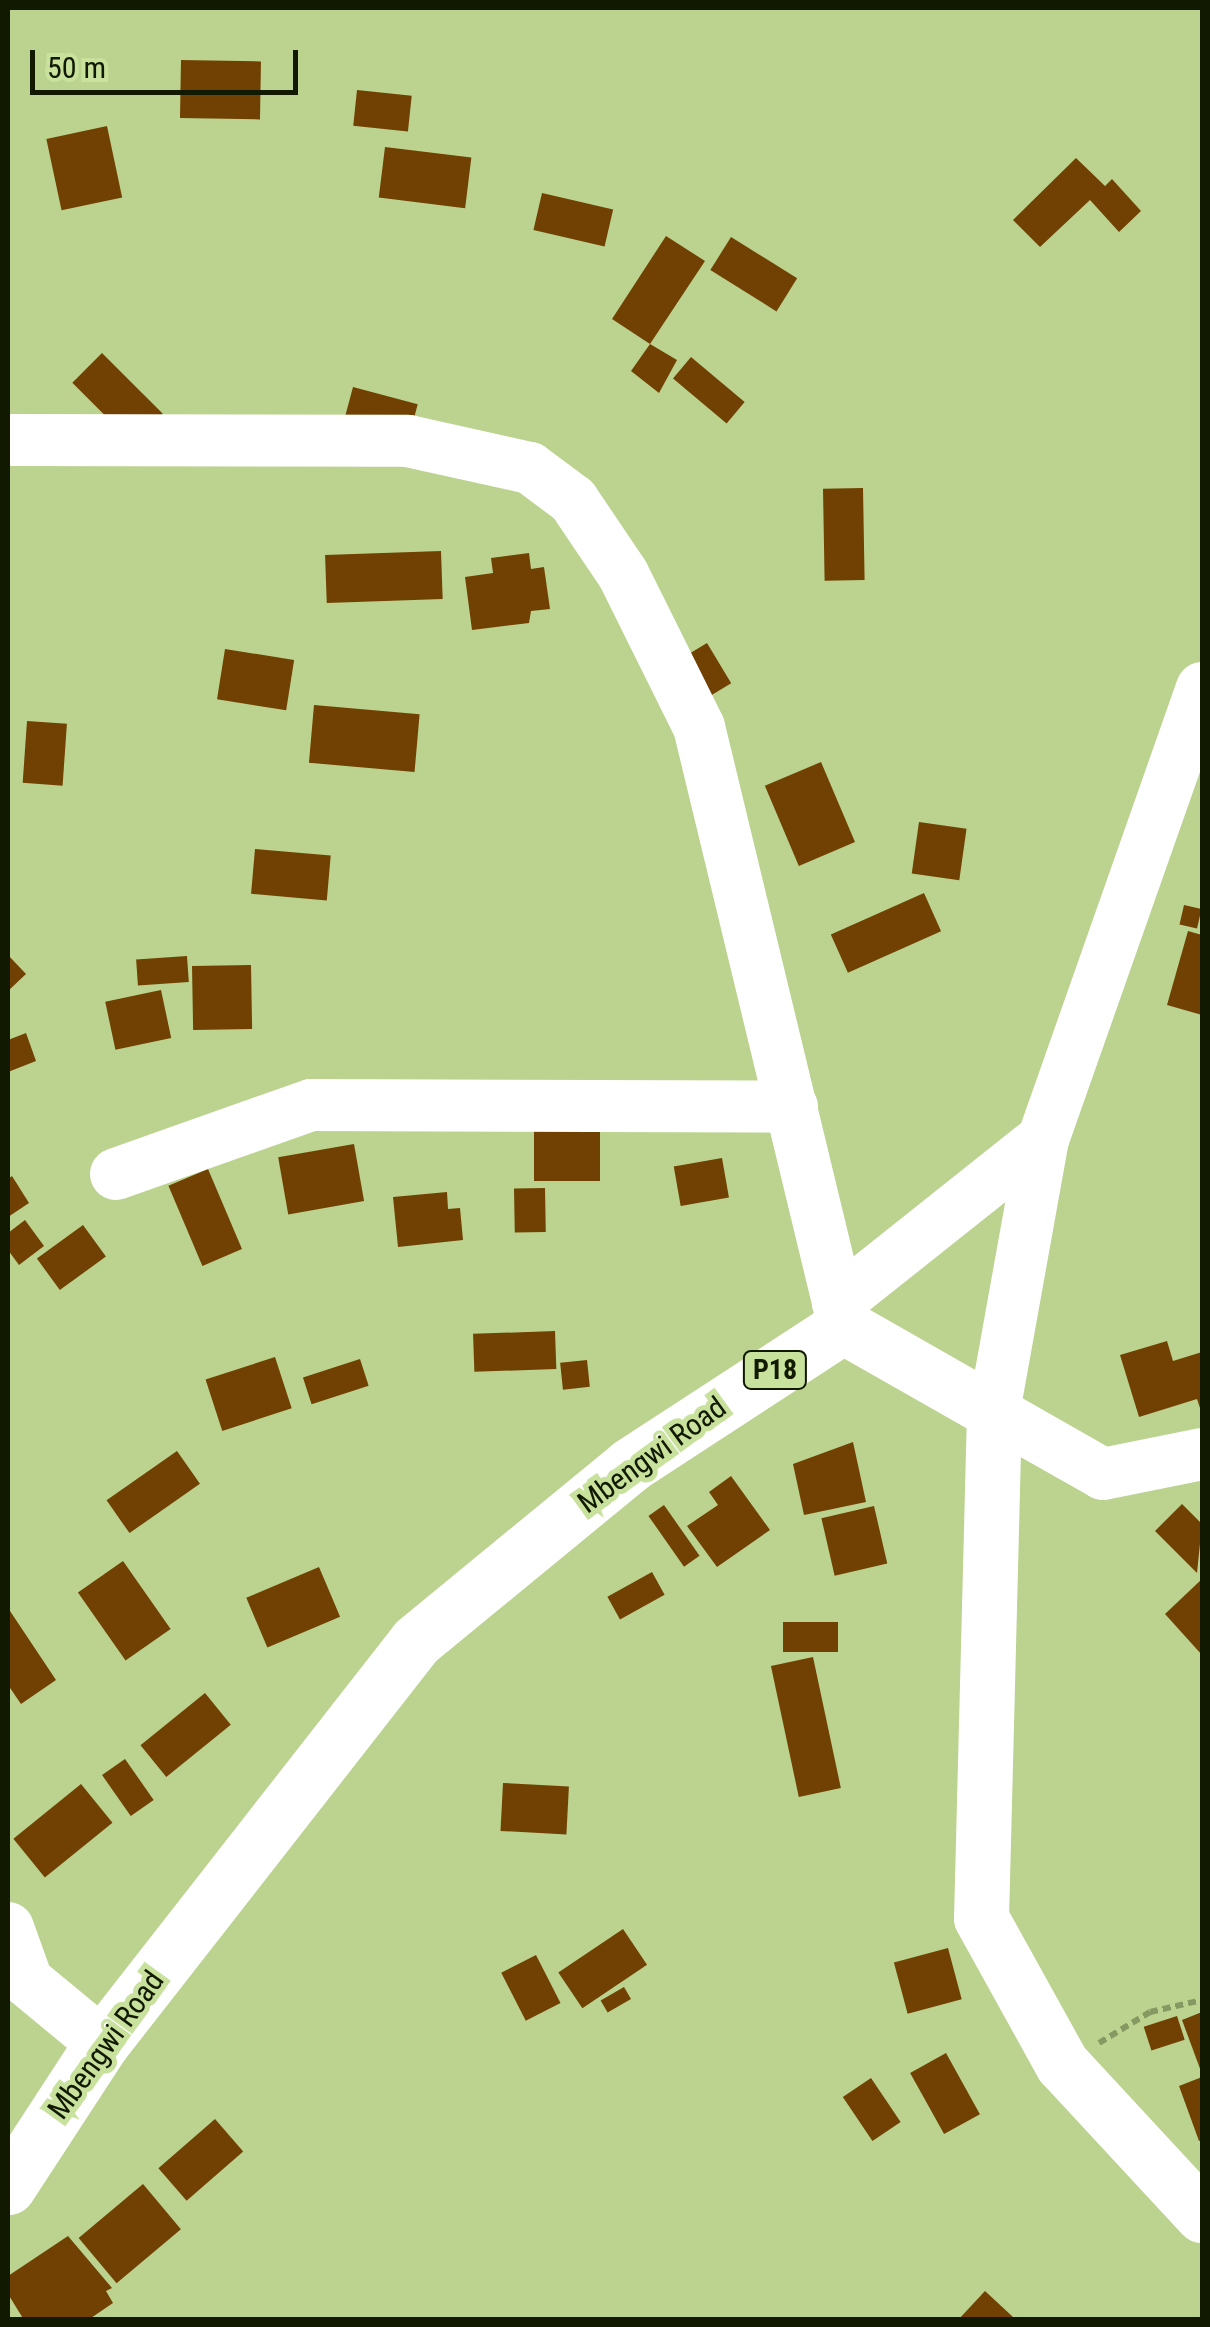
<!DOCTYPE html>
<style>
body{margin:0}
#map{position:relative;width:1210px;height:2327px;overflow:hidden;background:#bbd38f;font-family:"Roboto Condensed",sans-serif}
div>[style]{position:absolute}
.building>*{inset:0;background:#704102;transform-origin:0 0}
.path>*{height:6px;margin-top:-3px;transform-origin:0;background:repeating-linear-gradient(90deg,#869963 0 8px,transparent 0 13px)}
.minor>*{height:52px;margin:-26px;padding:0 26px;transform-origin:26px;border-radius:26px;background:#fff}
.major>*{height:55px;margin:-27.5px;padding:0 27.5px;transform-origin:27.5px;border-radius:27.5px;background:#fff}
span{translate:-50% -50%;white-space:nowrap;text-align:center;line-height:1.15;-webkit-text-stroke:10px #c8e19c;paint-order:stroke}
.shield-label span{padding:2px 8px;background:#c8e19c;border:2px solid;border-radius:8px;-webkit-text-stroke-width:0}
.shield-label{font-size:28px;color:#111901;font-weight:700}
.street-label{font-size:30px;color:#111901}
.frame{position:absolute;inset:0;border:10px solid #111901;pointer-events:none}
.scale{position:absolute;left:30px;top:50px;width:268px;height:45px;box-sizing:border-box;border:5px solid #111901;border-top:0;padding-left:12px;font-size:30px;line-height:35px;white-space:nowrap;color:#111901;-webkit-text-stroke:8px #c8e19c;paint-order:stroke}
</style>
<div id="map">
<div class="building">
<i style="left:181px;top:60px;width:80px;height:58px;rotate:1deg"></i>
<i style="left:357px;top:90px;width:55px;height:36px;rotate:6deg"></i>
<i style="left:107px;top:126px;width:73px;height:62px;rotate:78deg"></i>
<i style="left:385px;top:147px;width:87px;height:51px;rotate:7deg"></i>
<i style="clip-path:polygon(1076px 158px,1105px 186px,1112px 179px,1141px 211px,1119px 232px,1090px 200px,1040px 247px,1013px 220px)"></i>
<i style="left:542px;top:193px;width:73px;height:38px;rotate:13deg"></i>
<i style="clip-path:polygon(666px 236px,705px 261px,650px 344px,677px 360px,659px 393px,631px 371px,650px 344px,612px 319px)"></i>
<i style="left:731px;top:237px;width:78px;height:39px;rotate:32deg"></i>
<i style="left:102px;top:353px;width:86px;height:42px;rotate:45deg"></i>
<i style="left:691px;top:357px;width:70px;height:28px;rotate:40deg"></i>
<i style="left:353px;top:387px;width:67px;height:38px;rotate:15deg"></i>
<i style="left:863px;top:488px;width:92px;height:40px;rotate:89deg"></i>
<i style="left:441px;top:551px;width:48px;height:116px;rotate:88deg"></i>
<i style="clip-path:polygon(529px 553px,531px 569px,544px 567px,550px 609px,531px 611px,529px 623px,472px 630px,465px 577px,493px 573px,491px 558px)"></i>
<i style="left:707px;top:643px;width:47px;height:44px;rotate:59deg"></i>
<i style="left:225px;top:649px;width:70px;height:51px;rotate:9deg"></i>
<i style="left:314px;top:705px;width:106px;height:58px;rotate:5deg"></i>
<i style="left:27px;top:721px;width:40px;height:62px;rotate:4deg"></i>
<i style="left:821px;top:762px;width:87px;height:61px;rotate:67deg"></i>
<i style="left:919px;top:822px;width:48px;height:52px;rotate:8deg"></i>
<i style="left:255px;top:849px;width:76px;height:45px;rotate:5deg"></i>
<i style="left:924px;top:893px;width:42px;height:102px;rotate:66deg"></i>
<i style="left:1184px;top:905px;width:18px;height:20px;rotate:13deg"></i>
<i style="clip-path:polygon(1188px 931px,1202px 935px,1202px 1015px,1167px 1005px)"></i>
<i style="clip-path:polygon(8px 955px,26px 974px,8px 991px)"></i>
<i style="left:187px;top:956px;width:26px;height:51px;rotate:86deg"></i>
<i style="left:251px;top:965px;width:64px;height:59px;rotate:89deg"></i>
<i style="left:161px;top:990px;width:49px;height:57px;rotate:78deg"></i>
<i style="clip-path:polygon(26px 1033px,36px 1061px,8px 1072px,8px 1040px)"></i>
<i style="left:534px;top:1129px;width:66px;height:52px"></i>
<i style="left:354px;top:1144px;width:58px;height:77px;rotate:80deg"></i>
<i style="left:722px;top:1158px;width:40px;height:49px;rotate:80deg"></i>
<i style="left:208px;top:1169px;width:87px;height:43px;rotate:67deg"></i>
<i style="clip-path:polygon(12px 1176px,29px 1203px,8px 1217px,8px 1179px)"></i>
<i style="left:545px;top:1188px;width:44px;height:31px;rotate:89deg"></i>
<i style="clip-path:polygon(447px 1192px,448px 1209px,460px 1208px,463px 1240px,398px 1247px,393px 1197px)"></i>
<i style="clip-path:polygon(25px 1220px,44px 1246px,19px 1265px,8px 1250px,8px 1233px)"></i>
<i style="left:83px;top:1225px;width:39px;height:57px;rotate:54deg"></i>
<i style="left:555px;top:1331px;width:38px;height:82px;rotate:88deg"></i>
<i style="clip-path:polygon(1167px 1341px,1173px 1361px,1202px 1352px,1202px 1414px,1197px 1399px,1139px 1417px,1120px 1355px)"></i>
<i style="left:275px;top:1357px;width:54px;height:73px;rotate:72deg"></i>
<i style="left:360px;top:1359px;width:28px;height:60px;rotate:72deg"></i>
<i style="left:587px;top:1360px;width:27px;height:27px;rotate:84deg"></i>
<i style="clip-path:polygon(853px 1442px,866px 1502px,804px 1515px,793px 1464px)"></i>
<i style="left:177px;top:1451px;width:40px;height:86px;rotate:55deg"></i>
<i style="clip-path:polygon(731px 1476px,770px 1530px,717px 1567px,687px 1526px,718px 1505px,709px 1492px)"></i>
<i style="clip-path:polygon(1182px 1504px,1202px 1524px,1197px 1573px,1155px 1531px)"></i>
<i style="left:664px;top:1505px;width:62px;height:19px;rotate:55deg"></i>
<i style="left:874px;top:1506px;width:59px;height:54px;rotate:77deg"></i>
<i style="left:123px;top:1561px;width:83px;height:55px;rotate:55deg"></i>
<i style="left:319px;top:1567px;width:54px;height:79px;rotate:67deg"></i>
<i style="left:652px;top:1572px;width:26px;height:51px;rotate:61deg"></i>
<i style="clip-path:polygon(1202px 1579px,1202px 1655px,1165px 1614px)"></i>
<i style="clip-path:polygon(8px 1608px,56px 1680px,21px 1704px,8px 1685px)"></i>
<i style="left:838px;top:1622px;width:30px;height:55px;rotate:90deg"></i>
<i style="left:813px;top:1657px;width:134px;height:43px;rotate:78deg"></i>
<i style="left:205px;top:1693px;width:41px;height:83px;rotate:51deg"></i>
<i style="left:125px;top:1759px;width:50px;height:28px;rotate:55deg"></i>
<i style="left:503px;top:1783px;width:66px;height:48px;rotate:3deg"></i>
<i style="left:81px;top:1784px;width:50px;height:87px;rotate:51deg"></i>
<i style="left:623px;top:1929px;width:43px;height:78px;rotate:56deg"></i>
<i style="left:948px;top:1948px;width:53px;height:56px;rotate:75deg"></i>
<i style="left:536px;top:1955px;width:54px;height:39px;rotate:63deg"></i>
<i style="left:624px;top:1987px;width:14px;height:27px;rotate:60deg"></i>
<i style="clip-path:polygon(1202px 2012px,1202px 2074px,1182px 2020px)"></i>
<i style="left:1177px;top:2016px;width:25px;height:35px;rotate:72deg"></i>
<i style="left:946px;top:2053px;width:70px;height:41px;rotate:61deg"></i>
<i style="clip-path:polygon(1202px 2077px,1202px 2140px,1199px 2141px,1179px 2086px)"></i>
<i style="left:871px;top:2078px;width:53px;height:34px;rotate:56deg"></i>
<i style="left:215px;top:2119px;width:43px;height:75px;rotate:49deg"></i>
<i style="left:143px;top:2184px;width:59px;height:84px;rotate:50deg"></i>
<i style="clip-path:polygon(68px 2236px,112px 2288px,106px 2291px,113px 2303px,88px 2320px,24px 2320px,8px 2294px,8px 2276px)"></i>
<i style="clip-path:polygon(985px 2291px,1013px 2317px,958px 2320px)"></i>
</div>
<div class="path">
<i style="left:1099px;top:2043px;width:60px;rotate:-31.3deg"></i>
<i style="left:1150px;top:2012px;width:53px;rotate:-13deg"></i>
</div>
<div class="minor">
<i style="left:8px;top:440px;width:400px;rotate:0.1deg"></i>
<i style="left:408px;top:441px;width:125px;rotate:12.5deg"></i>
<i style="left:530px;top:468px;width:54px;rotate:36.7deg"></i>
<i style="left:573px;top:500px;width:89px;rotate:56deg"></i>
<i style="left:623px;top:574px;width:171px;rotate:63.6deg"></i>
<i style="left:699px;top:727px;width:592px;rotate:76.41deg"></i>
<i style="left:1202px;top:688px;width:478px;rotate:109.4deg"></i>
<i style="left:1043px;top:1139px;width:277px;rotate:100.2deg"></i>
<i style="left:994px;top:1412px;width:125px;rotate:29.6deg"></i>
<i style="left:1103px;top:1474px;width:101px;rotate:-11.4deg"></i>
<i style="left:116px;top:1174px;width:207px;rotate:-19.5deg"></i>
<i style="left:311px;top:1105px;width:481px;rotate:0.2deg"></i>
<i style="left:843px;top:1326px;width:25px;rotate:-102deg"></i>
<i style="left:838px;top:1302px;width:262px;rotate:-38.5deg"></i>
<i style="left:8px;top:1928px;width:56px;rotate:70.3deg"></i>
<i style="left:27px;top:1981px;width:97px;rotate:39.6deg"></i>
</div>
<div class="major">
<i style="left:8px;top:2187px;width:172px;rotate:-56.9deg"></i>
<i style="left:102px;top:2043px;width:510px;rotate:-52.01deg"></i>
<i style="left:416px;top:1641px;width:277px;rotate:-39.4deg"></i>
<i style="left:630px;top:1465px;width:254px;rotate:-33.1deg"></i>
<i style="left:843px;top:1326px;width:174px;rotate:29.7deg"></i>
<i style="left:994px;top:1412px;width:506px;rotate:91.47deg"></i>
<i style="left:981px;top:1918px;width:167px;rotate:61deg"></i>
<i style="left:1062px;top:2064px;width:206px;rotate:47.2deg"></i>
</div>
<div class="shield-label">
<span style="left:775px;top:1370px">P18</span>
</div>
<div class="street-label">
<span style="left:652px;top:1455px;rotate:-36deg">Mbengwi Road</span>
<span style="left:106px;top:2045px;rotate:-54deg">Mbengwi Road</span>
</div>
<div class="frame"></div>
<div class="scale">50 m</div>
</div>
